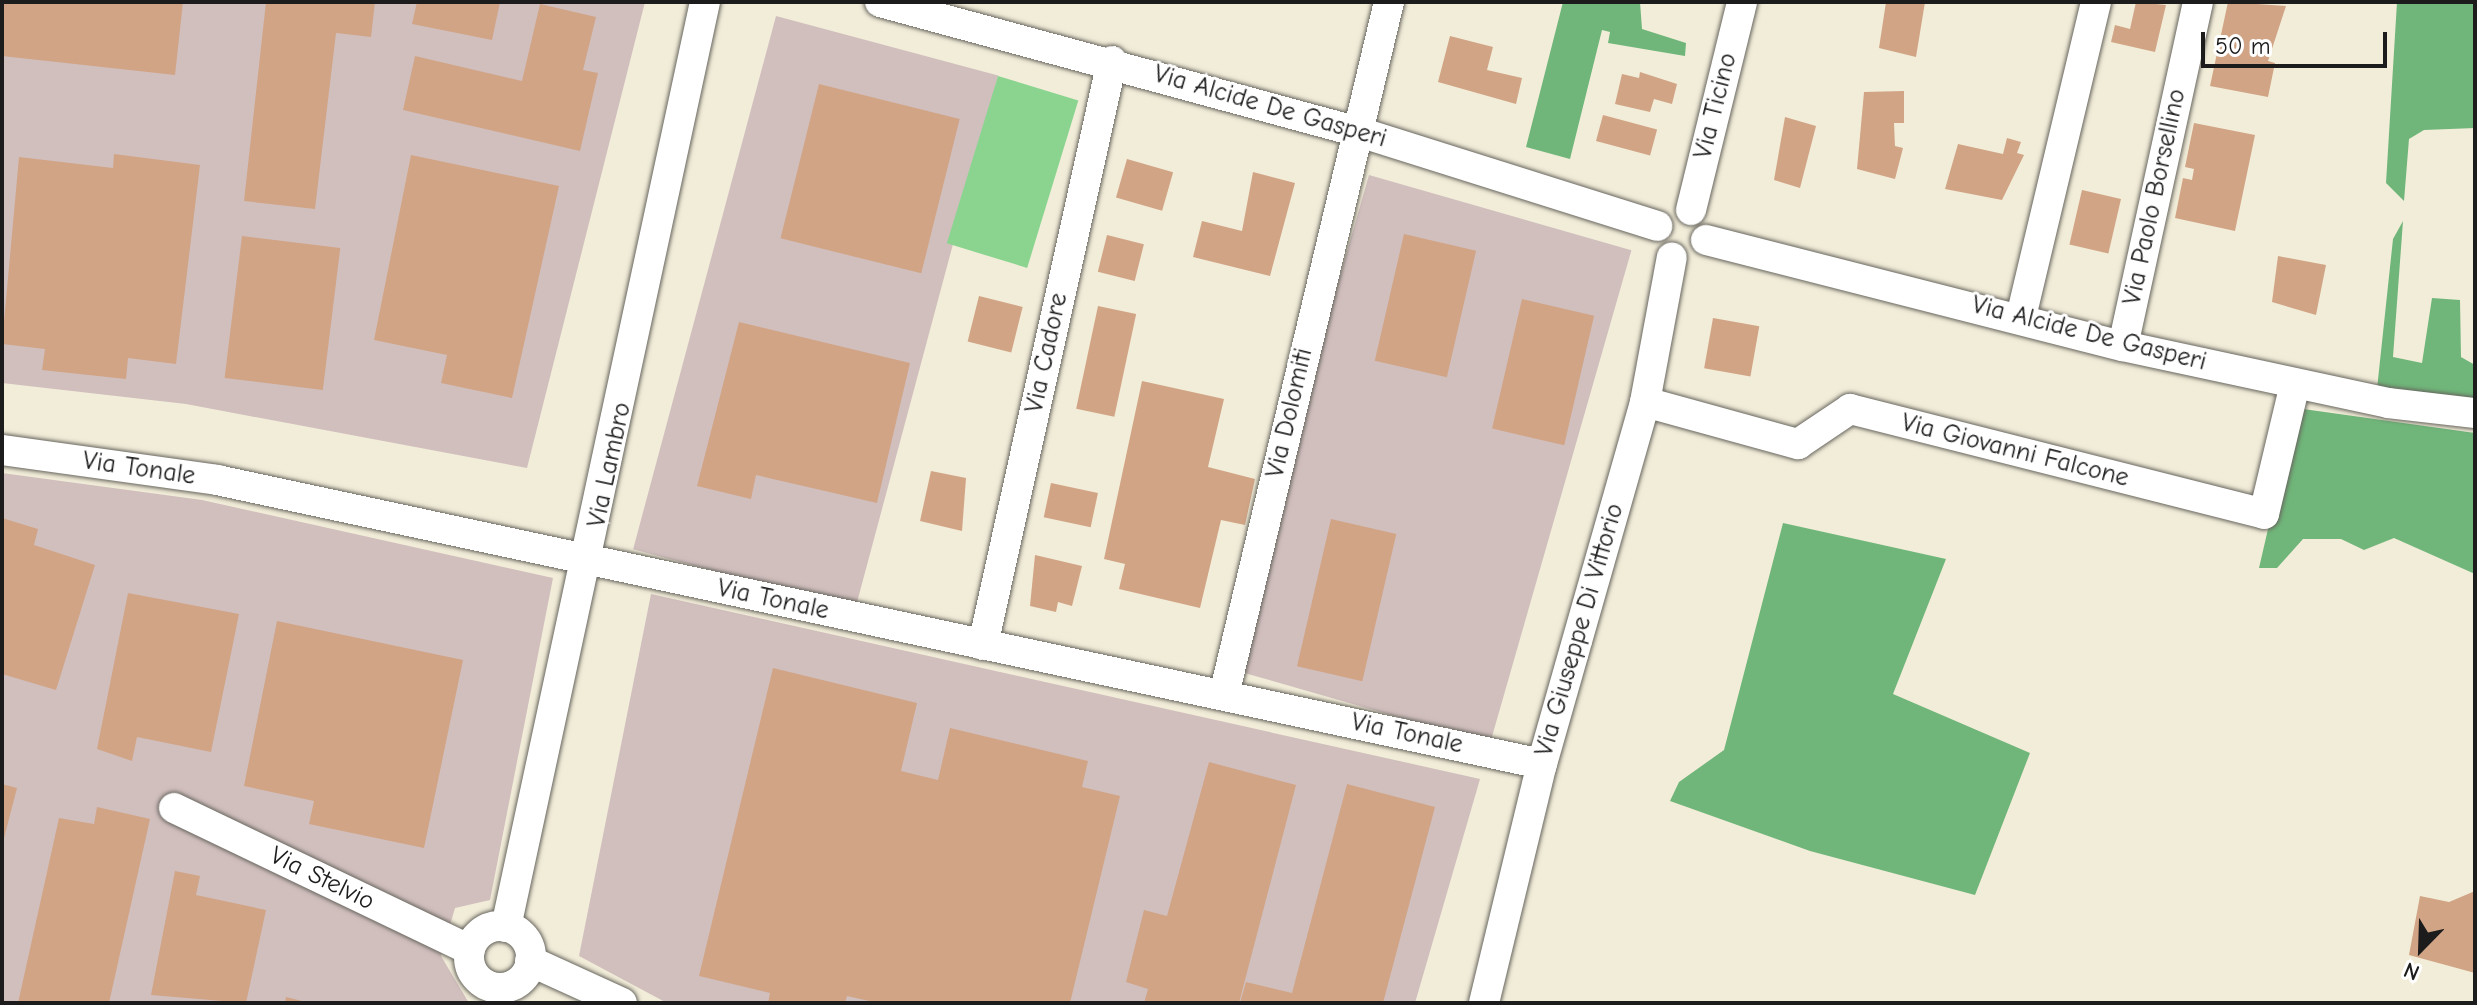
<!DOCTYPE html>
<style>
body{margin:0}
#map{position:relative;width:2477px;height:1005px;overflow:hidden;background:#f2edd9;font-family:"Comic Neue",sans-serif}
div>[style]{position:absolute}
.industrial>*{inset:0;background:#d1bfbe;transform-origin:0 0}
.green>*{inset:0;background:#8bd490;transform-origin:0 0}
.forest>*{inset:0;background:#70b67a}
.building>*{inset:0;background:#d1a485;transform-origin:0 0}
.roads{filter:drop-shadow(0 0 2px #67655e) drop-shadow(0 0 2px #67655e)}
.street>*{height:30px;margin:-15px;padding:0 15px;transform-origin:15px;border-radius:15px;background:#fff}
.street>.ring{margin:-15px;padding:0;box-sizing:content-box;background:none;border:30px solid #fff;border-radius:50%}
span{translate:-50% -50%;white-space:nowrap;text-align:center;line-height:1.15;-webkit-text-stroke:6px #fff;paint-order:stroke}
.street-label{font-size:26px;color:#1c1c1c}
.frame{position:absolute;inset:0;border:4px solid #1c1c1c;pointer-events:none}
.north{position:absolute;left:2381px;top:909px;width:80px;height:80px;-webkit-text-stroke:6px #fff;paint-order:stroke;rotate:203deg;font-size:22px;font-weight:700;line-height:32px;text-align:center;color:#1c1c1c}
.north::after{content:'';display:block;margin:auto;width:28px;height:36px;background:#1c1c1c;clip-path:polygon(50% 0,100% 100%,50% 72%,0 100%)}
.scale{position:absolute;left:2201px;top:32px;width:186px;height:36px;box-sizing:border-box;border:4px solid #1c1c1c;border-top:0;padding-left:10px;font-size:24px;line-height:28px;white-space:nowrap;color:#1c1c1c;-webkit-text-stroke:6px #fff;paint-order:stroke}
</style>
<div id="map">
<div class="industrial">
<i style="clip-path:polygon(2px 2px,645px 2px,527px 468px,186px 404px,2px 383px)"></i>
<i style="left:776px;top:16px;width:230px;height:552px;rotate:15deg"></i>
<i style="left:1369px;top:175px;width:273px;height:513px;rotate:16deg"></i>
<i style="clip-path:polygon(2px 473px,202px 500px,553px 578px,490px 900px,455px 908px,441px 956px,469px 1003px,2px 1003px)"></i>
<i style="clip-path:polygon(651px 594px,1480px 779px,1415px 1003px,667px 1003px,579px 956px)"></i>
</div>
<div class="green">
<i style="left:998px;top:76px;width:84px;height:175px;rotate:17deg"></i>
</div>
<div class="forest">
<i style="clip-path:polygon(1563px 2px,1640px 2px,1642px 29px,1686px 43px,1685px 56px,1608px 43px,1610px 32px,1602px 30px,1570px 159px,1526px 147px)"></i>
<i style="clip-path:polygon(2397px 2px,2475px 2px,2475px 128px,2424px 130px,2409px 139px,2404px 201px,2386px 183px)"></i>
<i style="clip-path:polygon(2403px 221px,2393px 357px,2422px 363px,2432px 298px,2460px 300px,2461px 357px,2475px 365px,2475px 401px,2377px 389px,2393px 239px)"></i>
<i style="clip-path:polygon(2296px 408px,2475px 433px,2475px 574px,2394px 538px,2364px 550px,2341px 539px,2303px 539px,2277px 568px,2259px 568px)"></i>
<i style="clip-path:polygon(1783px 523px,1946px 559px,1893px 694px,2030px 753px,1975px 895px,1810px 851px,1670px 801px,1679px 782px,1724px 750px)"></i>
</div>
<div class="building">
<i style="clip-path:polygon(2px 2px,183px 2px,175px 75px,2px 56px)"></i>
<i style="clip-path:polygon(266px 2px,375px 2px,371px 37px,336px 33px,315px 209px,244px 201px)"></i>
<i style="clip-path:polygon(417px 2px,500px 2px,492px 40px,412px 24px)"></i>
<i style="clip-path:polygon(1886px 2px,1925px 2px,1916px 57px,1879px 48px)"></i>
<i style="clip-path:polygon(2136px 2px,2166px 5px,2155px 52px,2111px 42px,2115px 25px,2130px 29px)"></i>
<i style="clip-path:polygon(2228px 2px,2286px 6px,2268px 61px,2275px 63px,2268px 97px,2210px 86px)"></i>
<i style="clip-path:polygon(540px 4px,596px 17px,583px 70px,598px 73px,580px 151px,403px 110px,415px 56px,522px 81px)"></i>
<i style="clip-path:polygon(1450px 36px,1493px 47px,1487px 70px,1522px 78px,1516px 104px,1438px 82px)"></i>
<i style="clip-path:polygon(1640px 72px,1677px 84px,1672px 104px,1654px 99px,1650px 112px,1615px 104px,1622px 74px,1639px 78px)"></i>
<i style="left:819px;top:84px;width:145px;height:159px;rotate:14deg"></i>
<i style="clip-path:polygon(1904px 91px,1904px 123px,1894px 123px,1895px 146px,1903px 148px,1895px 179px,1857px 169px,1864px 92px)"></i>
<i style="left:1603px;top:115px;width:56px;height:27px;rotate:15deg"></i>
<i style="clip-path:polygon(1785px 117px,1816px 126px,1800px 188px,1774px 180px)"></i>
<i style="clip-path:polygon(2194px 123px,2255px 135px,2235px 231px,2175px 218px,2183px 178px,2192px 180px,2194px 169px,2185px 167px)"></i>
<i style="clip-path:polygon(2007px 138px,2021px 142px,2017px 153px,2024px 155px,2002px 200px,1945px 189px,1958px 144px,2003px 154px)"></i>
<i style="clip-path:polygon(114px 154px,200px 165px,176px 364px,128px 358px,126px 379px,42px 370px,45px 349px,2px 344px,19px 157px,113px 168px)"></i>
<i style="clip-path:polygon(411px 155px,559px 186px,512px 398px,441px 383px,447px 355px,374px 340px)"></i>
<i style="left:1127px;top:159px;width:48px;height:40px;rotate:16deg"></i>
<i style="clip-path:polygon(1253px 172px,1295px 183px,1270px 276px,1193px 257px,1202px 221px,1242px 231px)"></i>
<i style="left:2082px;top:190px;width:40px;height:56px;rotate:13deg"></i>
<i style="left:1404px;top:234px;width:74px;height:130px;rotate:13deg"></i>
<i style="left:1107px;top:235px;width:38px;height:38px;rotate:14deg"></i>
<i style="left:242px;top:236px;width:99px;height:143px;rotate:7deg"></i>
<i style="clip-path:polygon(2278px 256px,2326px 265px,2316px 315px,2272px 302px)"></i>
<i style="left:979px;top:296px;width:45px;height:47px;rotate:14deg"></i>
<i style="left:1522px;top:299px;width:74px;height:133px;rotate:13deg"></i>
<i style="left:1098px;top:306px;width:39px;height:105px;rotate:12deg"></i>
<i style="left:1713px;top:318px;width:47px;height:51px;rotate:10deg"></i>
<i style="clip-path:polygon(739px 322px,910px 363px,877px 503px,756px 475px,751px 499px,697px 486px)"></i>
<i style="clip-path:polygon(1142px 381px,1224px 399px,1208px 467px,1255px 479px,1245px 525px,1221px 520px,1200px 608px,1119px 589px,1125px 564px,1104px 559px)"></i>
<i style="clip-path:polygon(931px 471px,966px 478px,962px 531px,920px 521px)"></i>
<i style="left:1051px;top:483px;width:48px;height:35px;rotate:12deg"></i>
<i style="clip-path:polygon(2px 518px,38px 529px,34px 545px,95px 565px,56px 690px,2px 674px)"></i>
<i style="left:1331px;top:519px;width:67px;height:151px;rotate:13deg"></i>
<i style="clip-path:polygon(1035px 555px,1082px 566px,1072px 606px,1058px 602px,1056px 612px,1030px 606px)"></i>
<i style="clip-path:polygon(128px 593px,239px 614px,211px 752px,137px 737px,132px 761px,97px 749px)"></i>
<i style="clip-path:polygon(277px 621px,463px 660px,424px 848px,309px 824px,314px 801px,244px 786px)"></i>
<i style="clip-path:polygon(773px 668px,917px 703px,901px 771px,938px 780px,950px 728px,1088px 761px,1082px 787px,1120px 796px,1070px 1003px,878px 1003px,847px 996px,845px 1003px,768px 1003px,770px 993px,699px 976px)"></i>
<i style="clip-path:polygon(1209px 762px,1296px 785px,1239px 1003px,1144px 1003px,1148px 989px,1126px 982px,1144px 910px,1167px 916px)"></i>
<i style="clip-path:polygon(2px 784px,17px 788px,3px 842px,2px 842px)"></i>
<i style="clip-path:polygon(1347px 784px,1435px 807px,1383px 1003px,1240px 1003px,1246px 982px,1292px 993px)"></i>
<i style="clip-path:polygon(97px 807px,150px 819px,109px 1003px,18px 1003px,59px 818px,94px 824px)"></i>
<i style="clip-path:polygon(175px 871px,200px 876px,196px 895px,266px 910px,246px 1003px,151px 995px)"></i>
<i style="clip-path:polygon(2475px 891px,2475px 973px,2409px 955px,2420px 896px,2449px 902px)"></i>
<i style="clip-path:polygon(286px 997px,306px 1002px,306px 1003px,285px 1003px)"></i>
</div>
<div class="roads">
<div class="street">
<i style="left:880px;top:2px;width:493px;rotate:15.2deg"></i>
<i style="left:1356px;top:131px;width:316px;rotate:17.5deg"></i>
<i style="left:1691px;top:210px;width:214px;rotate:-76.2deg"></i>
<i style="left:1706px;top:240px;width:430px;rotate:14.3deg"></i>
<i style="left:2123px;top:346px;width:271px;rotate:12.1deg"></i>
<i style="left:2388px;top:403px;width:88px;rotate:6.6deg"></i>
<i style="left:2021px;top:317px;width:324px;rotate:-76.6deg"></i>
<i style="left:2123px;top:346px;width:352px;rotate:-77.7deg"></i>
<i style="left:1645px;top:402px;width:159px;rotate:15.4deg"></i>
<i style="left:1798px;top:444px;width:63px;rotate:-33.9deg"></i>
<i style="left:1850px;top:409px;width:427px;rotate:14.2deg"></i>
<i style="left:2264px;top:514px;width:134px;rotate:-76.6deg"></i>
<i style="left:2px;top:450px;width:217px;rotate:7.9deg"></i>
<i style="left:217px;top:480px;width:1355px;rotate:12.1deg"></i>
<i style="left:983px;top:645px;width:598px;rotate:-77.54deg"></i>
<i style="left:1224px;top:695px;width:712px;rotate:-76.61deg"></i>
<i style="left:174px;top:808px;width:328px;rotate:25.6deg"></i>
<i class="ring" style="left:469px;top:926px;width:32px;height:32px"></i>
<i style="left:506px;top:927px;width:946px;rotate:-77.86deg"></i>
<i style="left:530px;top:961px;width:101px;rotate:24.5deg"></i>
<i style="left:1484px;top:1003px;width:246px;rotate:-76.4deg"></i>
<i style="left:1542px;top:764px;width:376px;rotate:-74.1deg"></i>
<i style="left:1645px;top:402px;width:147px;rotate:-79.5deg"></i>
</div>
</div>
<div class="street-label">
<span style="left:1716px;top:106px;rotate:-76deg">Via Ticino</span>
<span style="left:1270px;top:107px;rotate:16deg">Via Alcide De Gasperi</span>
<span style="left:2155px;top:197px;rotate:-78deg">Via Paolo Borsellino</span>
<span style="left:2089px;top:334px;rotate:14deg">Via Alcide De Gasperi</span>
<span style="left:1047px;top:353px;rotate:-78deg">Via Cadore</span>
<span style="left:1290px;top:413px;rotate:-77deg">Via Dolomiti</span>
<span style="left:2015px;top:451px;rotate:14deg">Via Giovanni Falcone</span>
<span style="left:610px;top:465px;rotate:-78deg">Via Lambro</span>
<span style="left:139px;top:469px;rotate:8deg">Via Tonale</span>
<span style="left:773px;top:600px;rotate:12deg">Via Tonale</span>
<span style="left:1580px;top:630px;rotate:-74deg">Via Giuseppe Di Vittorio</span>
<span style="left:1407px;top:734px;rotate:12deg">Via Tonale</span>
<span style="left:322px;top:879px;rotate:26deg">Via Stelvio</span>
</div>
<div class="frame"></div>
<div class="north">N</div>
<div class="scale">50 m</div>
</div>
